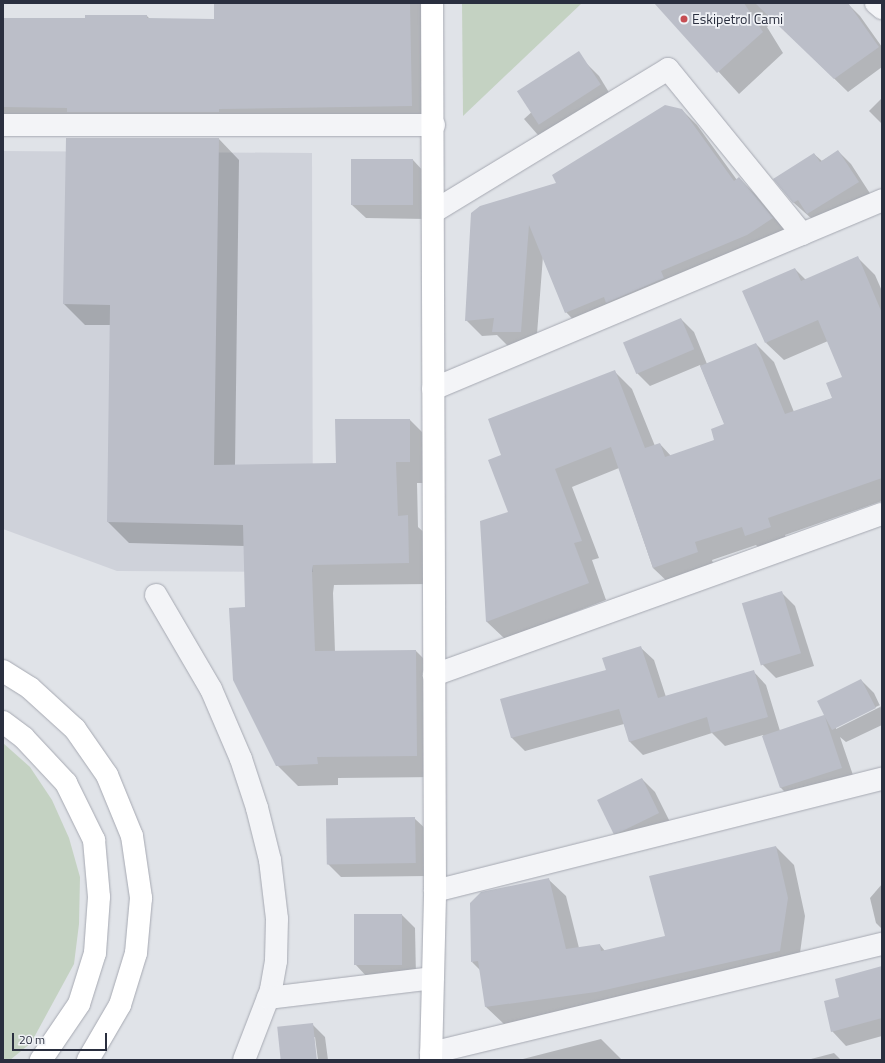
<!DOCTYPE html>
<style>
body{margin:0}
#map{position:relative;width:885px;height:1063px;overflow:hidden;background:#e0e3e8;font-family:"Titillium Web",sans-serif}
div>[style]{position:absolute}
.built>*{inset:0;background:#cfd2da}
.green>*{inset:0;background:#c4d2c2}
.shadow>*{inset:0;background:#0003}
.building>*{inset:0;background:#bbbec8;transform-origin:0 0}
.roads{filter:drop-shadow(0 0 1px #a6a9b2) drop-shadow(0 0 1px #a6a9b2)}
.street>*{height:22px;margin:-11px;padding:0 11px;transform-origin:11px;border-radius:11px;background:#f3f4f7}
.secondary>*{height:22px;margin:-11px;padding:0 11px;transform-origin:11px;border-radius:11px;background:#fff}
.highway>*{height:22px;margin:-11px;padding:0 11px;transform-origin:11px;border-radius:11px;background:#fff}
.dots>*{width:11px;height:11px;translate:-50% -50%;box-sizing:border-box;border:2px solid #f0f2f6;border-radius:50%}
span{translate:-50% -50%;white-space:nowrap;text-align:center;line-height:1.15;-webkit-text-stroke:3.5px #f0f2f6;paint-order:stroke}
.poi-label{font-size:14px;color:#2a2f3f}
.left{translate:0 -50%;text-align:left}
.frame{position:absolute;inset:0;border:4px solid #2a2f3f;pointer-events:none}
.scale{position:absolute;left:12px;top:1033px;width:95px;height:18px;box-sizing:border-box;border:2px solid #2a2f3f;border-top:0;padding-left:5px;font-size:12px;line-height:14px;white-space:nowrap;color:#2a2f3f;-webkit-text-stroke:3px #f0f2f6;paint-order:stroke}
</style>
<div id="map">
<div class="built">
<i style="clip-path:polygon(3px 151px,312px 153px,313px 572px,117px 571px,3px 529px)"></i>
</div>
<div class="green">
<i style="clip-path:polygon(462px 3px,582px 3px,463px 116px)"></i>
<i style="clip-path:polygon(3px 743px,30px 767px,52px 800px,69px 838px,80px 877px,79px 924px,74px 964px,31px 1043px,10px 1060px,3px 1060px)"></i>
</div>
<div class="shadow">
<i style="clip-path:polygon(215px 3px,433px 3px,435px 129px,3px 130px,3px 19px,86px 19px,147px 16px,150px 19px,216px 20px)"></i>
<i style="clip-path:polygon(656px 3px,847px 3px,860px 16px,882px 47px,882px 67px,848px 92px,775px 21px,767px 27px,783px 53px,739px 94px)"></i>
<i style="clip-path:polygon(586px 63px,599px 76px,613px 99px,545px 143px,524px 119px)"></i>
<i style="clip-path:polygon(882px 98px,882px 124px,869px 111px)"></i>
<i style="clip-path:polygon(682px 110px,697px 125px,737px 180px,739px 178px,755px 194px,787px 233px,581px 328px,566px 312px,543px 256px,536px 347px,509px 347px,497px 335px,482px 336px,466px 320px,472px 213px,557px 184px)"></i>
<i style="clip-path:polygon(218px 138px,239px 160px,235px 466px,336px 464px,410px 420px,431px 441px,431px 483px,417px 483px,418px 527px,429px 537px,430px 584px,334px 585px,333px 593px,335px 652px,416px 651px,437px 672px,438px 777px,338px 778px,338px 785px,298px 786px,277px 765px,246px 608px,245px 546px,129px 543px,108px 522px,111px 325px,85px 325px,64px 304px)"></i>
<i style="clip-path:polygon(838px 151px,851px 164px,871px 195px,821px 227px,794px 203px,775px 179px,814px 154px,822px 161px)"></i>
<i style="clip-path:polygon(352px 160px,413px 160px,426px 174px,426px 219px,366px 218px,352px 205px)"></i>
<i style="clip-path:polygon(857px 257px,875px 275px,882px 291px,882px 501px,785px 535px,788px 545px,764px 553px,756px 545px,712px 560px,715px 570px,671px 585px,653px 568px,619px 468px,572px 487px,599px 558px,592px 560px,606px 600px,505px 639px,487px 622px,481px 522px,510px 513px,503px 455px,614px 371px,632px 389px,655px 446px,660px 444px,671px 456px,716px 440px,725px 425px,700px 365px,650px 386px,637px 373px,681px 319px,694px 332px,707px 364px,756px 344px,774px 362px,794px 412px,833px 398px,843px 377px,828px 341px,784px 360px,766px 343px,795px 269px,806px 280px)"></i>
<i style="clip-path:polygon(781px 592px,795px 606px,814px 666px,776px 678px,763px 665px,743px 605px)"></i>
<i style="clip-path:polygon(evenodd,640px 647px,654px 660px,666px 697px,753px 671px,766px 685px,780px 731px,826px 716px,861px 680px,874px 693px,882px 710px,882px 725px,846px 742px,840px 737px,855px 781px,794px 801px,781px 788px,763px 735px,725px 746px,712px 733px,643px 755px,630px 742px,624px 724px,525px 751px,511px 737px,640px 647px,880px 705px,880px 707px,836px 729px,836px 726px,880px 705px)"></i>
<i style="clip-path:polygon(642px 779px,655px 792px,672px 826px,628px 846px,614px 833px)"></i>
<i style="clip-path:polygon(414px 818px,428px 831px,428px 876px,341px 877px,328px 864px)"></i>
<i style="clip-path:polygon(776px 847px,794px 865px,805px 916px,798px 968px,504px 1024px,486px 1007px,481px 971px,472px 962px,548px 879px,566px 896px,579px 948px,600px 945px,605px 951px,666px 937px)"></i>
<i style="clip-path:polygon(882px 884px,882px 929px,876px 923px,870px 898px)"></i>
<i style="clip-path:polygon(402px 915px,415px 928px,416px 977px,368px 978px,355px 964px)"></i>
<i style="clip-path:polygon(882px 968px,882px 1036px,846px 1046px,832px 1031px,840px 997px)"></i>
<i style="clip-path:polygon(312px 1024px,325px 1037px,328px 1060px,318px 1060px,315px 1037px,313px 1037px,316px 1060px,282px 1060px)"></i>
<i style="clip-path:polygon(601px 1039px,622px 1060px,519px 1060px)"></i>
<i style="clip-path:polygon(834px 1053px,841px 1060px,812px 1060px,811px 1059px)"></i>
</div>
<div class="building">
<i style="clip-path:polygon(214px 3px,410px 3px,412px 106px,219px 109px,219px 112px,67px 112px,67px 108px,3px 107px,3px 18px,85px 18px,85px 15px,147px 15px,147px 18px,214px 19px)"></i>
<i style="clip-path:polygon(654px 3px,744px 3px,763px 32px,717px 73px)"></i>
<i style="clip-path:polygon(755px 3px,848px 3px,879px 47px,834px 79px)"></i>
<i style="left:579px;top:51px;width:40px;height:74px;rotate:57deg"></i>
<i style="clip-path:polygon(665px 105px,682px 109px,734px 181px,739px 177px,773px 218px,747px 235px,661px 271px,664px 278px,606px 303px,604px 297px,565px 313px,529px 225px,521px 332px,492px 332px,494px 318px,465px 321px,471px 213px,480px 206px,556px 183px,552px 175px)"></i>
<i style="clip-path:polygon(66px 138px,219px 138px,214px 465px,336px 463px,335px 419px,410px 419px,410px 462px,396px 462px,398px 516px,408px 515px,409px 563px,313px 565px,312px 572px,315px 651px,416px 650px,417px 756px,317px 757px,318px 764px,276px 766px,233px 680px,229px 608px,245px 607px,243px 525px,107px 522px,110px 305px,63px 304px)"></i>
<i style="clip-path:polygon(838px 150px,859px 182px,807px 214px,798px 200px,793px 203px,773px 179px,814px 153px,820px 162px)"></i>
<i style="left:351px;top:159px;width:62px;height:46px"></i>
<i style="clip-path:polygon(858px 256px,882px 313px,882px 478px,768px 518px,771px 527px,745px 536px,742px 527px,695px 542px,698px 552px,653px 568px,611px 447px,555px 469px,582px 541px,574px 543px,589px 583px,486px 622px,480px 521px,508px 512px,488px 460px,501px 455px,488px 419px,615px 370px,645px 448px,660px 443px,665px 457px,714px 440px,711px 429px,724px 424px,700px 366px,756px 343px,785px 414px,832px 398px,826px 383px,842px 377px,818px 320px,765px 343px,742px 291px,795px 268px,801px 281px)"></i>
<i style="left:681px;top:318px;width:34px;height:63px;rotate:67deg"></i>
<i style="left:782px;top:591px;width:65px;height:42px;rotate:73deg"></i>
<i style="clip-path:polygon(641px 646px,658px 698px,754px 670px,768px 717px,711px 733px,707px 717px,629px 742px,619px 709px,511px 738px,500px 699px,606px 670px,602px 658px)"></i>
<i style="clip-path:polygon(861px 679px,876px 708px,832px 730px,825px 717px,842px 768px,780px 788px,762px 736px,824px 715px,817px 701px)"></i>
<i style="left:642px;top:778px;width:39px;height:50px;rotate:64deg"></i>
<i style="left:415px;top:817px;width:46px;height:89px;rotate:89deg"></i>
<i style="clip-path:polygon(776px 846px,788px 898px,780px 951px,596px 992px,485px 1007px,478px 961px,471px 962px,470px 903px,481px 892px,549px 878px,566px 949px,600px 944px,601px 951px,665px 936px,649px 876px)"></i>
<i style="left:354px;top:914px;width:48px;height:51px"></i>
<i style="clip-path:polygon(882px 966px,882px 1018px,831px 1032px,824px 1001px,839px 997px,835px 979px)"></i>
<i style="left:313px;top:1023px;width:37px;height:36px;rotate:84deg"></i>
</div>
<div class="roads">
<div class="street">
<i style="left:876px;top:3px;width:8px;rotate:40deg"></i>
<i style="left:3px;top:125px;width:431px"></i>
<i style="left:433px;top:212px;width:275px;rotate:-31.3deg"></i>
<i style="left:668px;top:69px;width:213px;rotate:50.9deg"></i>
<i style="left:433px;top:389px;width:487px;rotate:-22.8deg"></i>
<i style="left:156px;top:595px;width:109px;rotate:59.7deg"></i>
<i style="left:211px;top:689px;width:76px;rotate:66.8deg"></i>
<i style="left:241px;top:759px;width:52px;rotate:71.9deg"></i>
<i style="left:257px;top:808px;width:54px;rotate:76deg"></i>
<i style="left:270px;top:860px;width:59px;rotate:83.2deg"></i>
<i style="left:277px;top:919px;width:42px;rotate:91.4deg"></i>
<i style="left:276px;top:961px;width:29px;rotate:100deg"></i>
<i style="left:271px;top:990px;width:75px;rotate:111.1deg"></i>
<i style="left:434px;top:675px;width:476px;rotate:-19.8deg"></i>
<i style="left:435px;top:891px;width:461px;rotate:-14.1deg"></i>
<i style="left:268px;top:998px;width:166px;rotate:-6.9deg"></i>
<i style="left:431px;top:1053px;width:464px;rotate:-13.6deg"></i>
</div>
<div class="secondary">
<i style="left:431px;top:1060px;width:169px;rotate:-88.6deg"></i>
<i style="left:435px;top:891px;width:888px;rotate:-90.19deg"></i>
</div>
<div class="highway">
<i style="left:3px;top:671px;width:32px;rotate:32deg"></i>
<i style="left:30px;top:688px;width:61px;rotate:42.3deg"></i>
<i style="left:75px;top:729px;width:56px;rotate:55.2deg"></i>
<i style="left:107px;top:775px;width:66px;rotate:67.7deg"></i>
<i style="left:132px;top:836px;width:63px;rotate:81.7deg"></i>
<i style="left:141px;top:898px;width:55px;rotate:95.2deg"></i>
<i style="left:136px;top:953px;width:54px;rotate:107.1deg"></i>
<i style="left:120px;top:1005px;width:64px;rotate:120.2deg"></i>
<i style="left:3px;top:722px;width:26px;rotate:37deg"></i>
<i style="left:24px;top:738px;width:62px;rotate:47deg"></i>
<i style="left:66px;top:783px;width:64px;rotate:63.8deg"></i>
<i style="left:94px;top:840px;width:57px;rotate:85deg"></i>
<i style="left:99px;top:897px;width:56px;rotate:94.1deg"></i>
<i style="left:95px;top:953px;width:53px;rotate:107.4deg"></i>
<i style="left:79px;top:1004px;width:68px;rotate:124.2deg"></i>
</div>
</div>
<div class="dots">
<i style="left:684px;top:19px;background:#c64d53"></i>
</div>
<div class="poi-label">
<span class="left" style="left:692px;top:19px">Eskipetrol Cami</span>
</div>
<div class="frame"></div>
<div class="scale">20 m</div>
</div>
